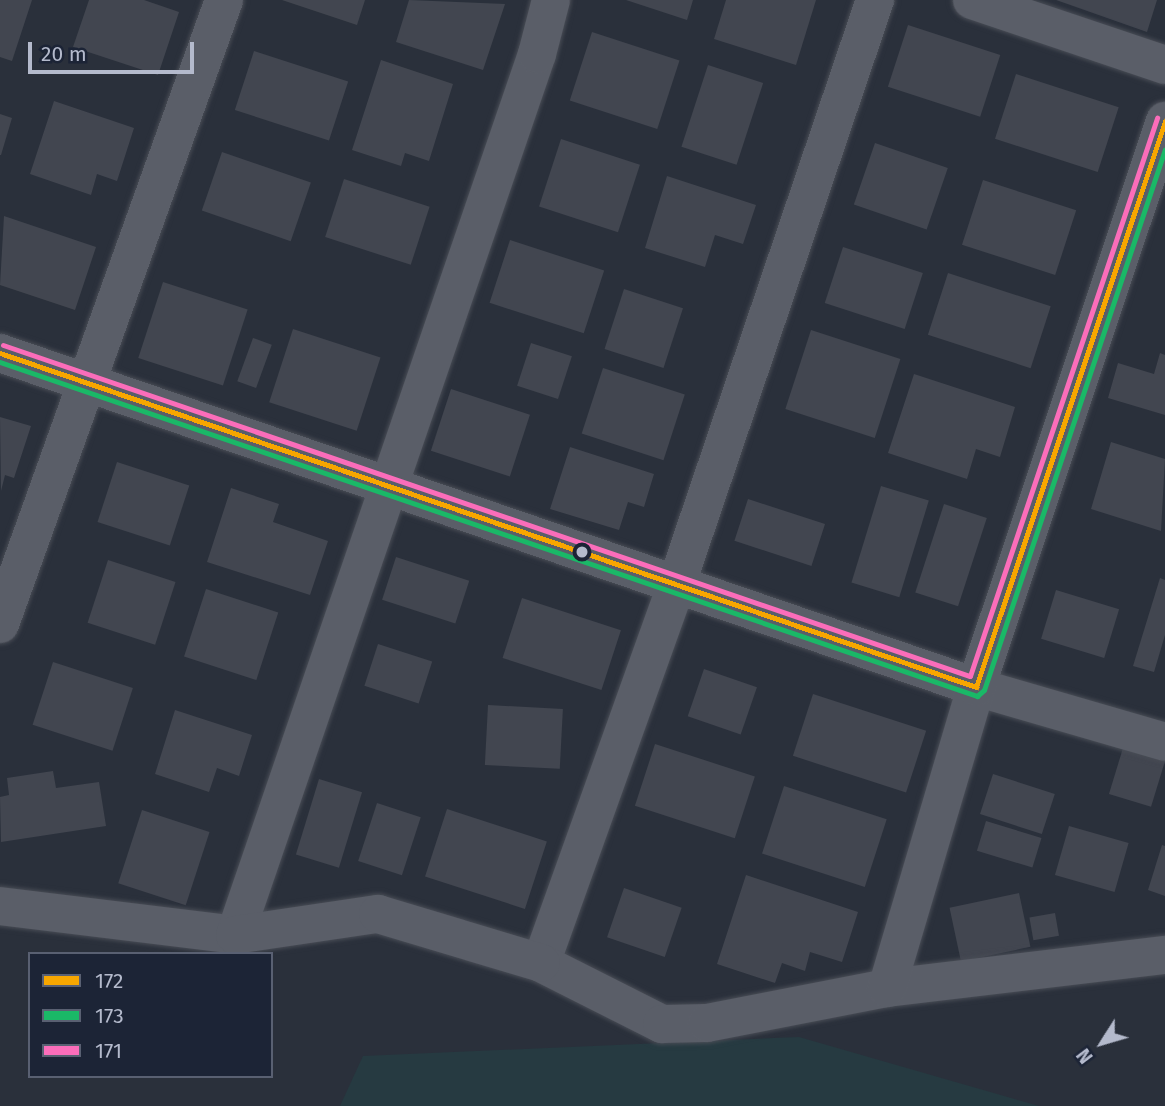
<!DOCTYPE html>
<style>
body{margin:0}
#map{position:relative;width:1165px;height:1106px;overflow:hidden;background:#2a303b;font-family:"Fira Sans",sans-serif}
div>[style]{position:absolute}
.green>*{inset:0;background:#263a41}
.building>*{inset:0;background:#424650;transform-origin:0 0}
.roads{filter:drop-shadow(0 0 2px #484c55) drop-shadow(0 0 2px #484c55)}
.minor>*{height:38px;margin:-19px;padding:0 19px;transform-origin:19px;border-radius:19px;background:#5a5e68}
.bus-1>*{height:5px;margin:-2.5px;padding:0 2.5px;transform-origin:2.5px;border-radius:2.5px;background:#f7a600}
.bus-2>*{height:5px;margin:-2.5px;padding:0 2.5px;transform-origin:2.5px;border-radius:2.5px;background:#1ab867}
.bus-3>*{height:5px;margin:-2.5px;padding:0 2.5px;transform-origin:2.5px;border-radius:2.5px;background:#fb6dba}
.dots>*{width:19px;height:19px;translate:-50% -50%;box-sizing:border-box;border:4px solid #1c2436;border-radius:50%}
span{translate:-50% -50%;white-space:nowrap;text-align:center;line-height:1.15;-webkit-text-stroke:7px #1c2436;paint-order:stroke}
.legend{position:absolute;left:28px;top:952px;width:245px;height:126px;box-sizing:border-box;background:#1c2436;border:2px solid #596072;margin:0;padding:9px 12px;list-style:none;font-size:21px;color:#b4bacc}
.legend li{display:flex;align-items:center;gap:14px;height:35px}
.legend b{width:35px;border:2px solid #596072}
.north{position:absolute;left:1067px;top:1008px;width:70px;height:70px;-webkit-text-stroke:5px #1c2436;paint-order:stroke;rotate:233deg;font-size:19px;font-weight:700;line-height:28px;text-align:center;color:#b4bacc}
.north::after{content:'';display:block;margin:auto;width:24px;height:32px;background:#b4bacc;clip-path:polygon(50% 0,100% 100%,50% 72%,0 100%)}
.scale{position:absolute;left:28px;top:42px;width:166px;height:32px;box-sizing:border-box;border:4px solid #b4bacc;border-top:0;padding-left:9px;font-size:21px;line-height:24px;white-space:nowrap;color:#b4bacc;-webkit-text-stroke:5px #1c2436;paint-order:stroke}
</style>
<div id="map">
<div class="green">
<i style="clip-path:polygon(799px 1037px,1039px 1106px,340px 1106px,363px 1056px)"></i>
</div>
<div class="building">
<i style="clip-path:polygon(0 0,32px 0,12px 61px,0 57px)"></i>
<i style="clip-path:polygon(89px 0,144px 0,179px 12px,158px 75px,73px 47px)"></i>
<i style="clip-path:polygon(282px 0,365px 0,357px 25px)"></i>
<i style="clip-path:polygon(409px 0,505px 4px,483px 70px,396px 42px)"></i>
<i style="clip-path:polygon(626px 0,693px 0,687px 20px)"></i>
<i style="clip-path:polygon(726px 0,816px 0,796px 65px,714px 39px)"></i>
<i style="clip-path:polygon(1056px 0,1157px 0,1147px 32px)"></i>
<i style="left:908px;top:25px;width:97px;height:65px;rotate:18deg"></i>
<i style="left:592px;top:32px;width:92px;height:72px;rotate:18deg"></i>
<i style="left:254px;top:51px;width:99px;height:62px;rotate:18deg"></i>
<i style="clip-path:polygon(381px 60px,453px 84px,429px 161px,405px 153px,401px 166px,352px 150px)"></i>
<i style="left:708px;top:65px;width:58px;height:86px;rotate:18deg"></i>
<i style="left:1016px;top:74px;width:108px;height:68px;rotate:18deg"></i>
<i style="clip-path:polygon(54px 101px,134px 128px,117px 181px,97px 174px,91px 195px,30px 174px)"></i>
<i style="clip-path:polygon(0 114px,12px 118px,1px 155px,0 155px)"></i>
<i style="left:561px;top:139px;width:83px;height:71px;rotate:18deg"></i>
<i style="left:875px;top:143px;width:77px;height:65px;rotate:19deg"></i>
<i style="left:222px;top:152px;width:94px;height:62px;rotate:19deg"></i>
<i style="clip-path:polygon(667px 176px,756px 205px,743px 244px,715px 235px,705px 267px,645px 248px)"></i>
<i style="left:344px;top:179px;width:90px;height:61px;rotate:18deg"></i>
<i style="left:983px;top:180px;width:98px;height:68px;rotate:18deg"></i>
<i style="clip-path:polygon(4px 216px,96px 247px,75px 310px,0 285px)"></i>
<i style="left:510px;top:240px;width:99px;height:66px;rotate:18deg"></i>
<i style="left:843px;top:247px;width:84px;height:59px;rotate:18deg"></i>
<i style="left:948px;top:273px;width:108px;height:65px;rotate:18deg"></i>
<i style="left:163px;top:282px;width:89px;height:80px;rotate:18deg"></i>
<i style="left:624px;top:289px;width:62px;height:63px;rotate:18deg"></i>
<i style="left:293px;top:329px;width:92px;height:77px;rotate:18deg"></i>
<i style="left:811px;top:330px;width:94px;height:83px;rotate:18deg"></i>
<i style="left:253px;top:338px;width:20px;height:46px;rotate:20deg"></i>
<i style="left:531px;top:343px;width:43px;height:45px;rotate:18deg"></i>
<i style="clip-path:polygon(1160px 353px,1165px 355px,1165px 415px,1108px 398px,1118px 363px,1154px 374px)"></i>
<i style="left:603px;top:368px;width:86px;height:69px;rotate:18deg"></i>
<i style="clip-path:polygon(914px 374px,1015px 407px,1000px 457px,976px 449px,967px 479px,888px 453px)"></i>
<i style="left:451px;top:389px;width:83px;height:65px;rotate:18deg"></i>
<i style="clip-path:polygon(0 417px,31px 426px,14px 478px,5px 475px,1px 491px)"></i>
<i style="clip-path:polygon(1111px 442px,1165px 459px,1161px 531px,1091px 509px)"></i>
<i style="clip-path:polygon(570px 447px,654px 474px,644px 507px,628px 502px,619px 530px,550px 509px)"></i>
<i style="left:117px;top:462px;width:76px;height:63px;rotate:18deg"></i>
<i style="left:881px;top:486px;width:50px;height:101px;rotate:17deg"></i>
<i style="clip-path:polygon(231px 488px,279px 504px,273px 522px,328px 541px,310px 595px,207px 562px)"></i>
<i style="left:748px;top:499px;width:81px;height:44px;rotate:18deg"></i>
<i style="left:944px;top:504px;width:45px;height:93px;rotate:18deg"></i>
<i style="left:396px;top:557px;width:77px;height:45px;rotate:18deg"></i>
<i style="left:108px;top:560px;width:71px;height:66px;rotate:18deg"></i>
<i style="clip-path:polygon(1160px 578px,1165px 580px,1165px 635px,1154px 672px,1133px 666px)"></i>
<i style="left:206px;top:589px;width:76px;height:71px;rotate:18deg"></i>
<i style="left:1056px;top:590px;width:66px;height:51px;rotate:17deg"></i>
<i style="left:522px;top:598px;width:104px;height:63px;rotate:18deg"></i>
<i style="left:378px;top:644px;width:57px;height:44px;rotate:18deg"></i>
<i style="left:53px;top:662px;width:84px;height:66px;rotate:18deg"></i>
<i style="left:704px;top:669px;width:56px;height:50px;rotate:19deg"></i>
<i style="left:813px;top:694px;width:119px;height:65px;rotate:18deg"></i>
<i style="left:488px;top:705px;width:75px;height:60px;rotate:3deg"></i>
<i style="clip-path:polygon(175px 710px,252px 735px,239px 776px,217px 768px,209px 792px,155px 774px)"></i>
<i style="left:655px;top:744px;width:105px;height:65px;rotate:18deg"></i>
<i style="left:1123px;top:748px;width:44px;height:48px;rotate:17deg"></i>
<i style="clip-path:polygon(53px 771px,56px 788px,99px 782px,106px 826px,1px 842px,0 797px,9px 795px,7px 778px)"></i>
<i style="left:993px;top:774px;width:65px;height:42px;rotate:18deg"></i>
<i style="left:319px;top:779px;width:45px;height:79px;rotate:17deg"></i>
<i style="left:784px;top:786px;width:108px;height:71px;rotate:18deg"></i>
<i style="left:377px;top:803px;width:46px;height:61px;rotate:18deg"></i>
<i style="left:447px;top:809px;width:105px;height:71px;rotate:18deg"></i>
<i style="left:142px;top:810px;width:71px;height:77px;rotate:18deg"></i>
<i style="left:986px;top:821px;width:58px;height:31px;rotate:17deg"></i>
<i style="left:1069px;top:826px;width:62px;height:51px;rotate:16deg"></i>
<i style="clip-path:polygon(1162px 845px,1165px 846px,1165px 896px,1148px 890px)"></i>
<i style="clip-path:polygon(746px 875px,858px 912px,842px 962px,810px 952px,805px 971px,782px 963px,775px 983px,717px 964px)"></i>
<i style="left:624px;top:888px;width:61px;height:52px;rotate:19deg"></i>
<i style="left:1019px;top:893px;width:55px;height:71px;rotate:78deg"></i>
<i style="left:1055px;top:913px;width:23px;height:26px;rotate:80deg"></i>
</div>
<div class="roads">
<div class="minor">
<i style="left:875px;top:0;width:619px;rotate:108.76deg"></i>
<i style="left:676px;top:586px;width:400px;rotate:109.7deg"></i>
<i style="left:541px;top:963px;width:136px;rotate:26.8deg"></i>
<i style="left:662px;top:1024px;width:45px;rotate:-1.3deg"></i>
<i style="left:707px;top:1023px;width:183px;rotate:-11deg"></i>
<i style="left:887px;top:988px;width:280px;rotate:-6.8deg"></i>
<i style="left:972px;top:0;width:204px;rotate:18.6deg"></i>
<i style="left:0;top:353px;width:1032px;rotate:18.89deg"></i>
<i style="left:976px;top:687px;width:197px;rotate:16.2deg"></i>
<i style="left:0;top:624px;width:663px;rotate:-70.25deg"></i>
<i style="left:0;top:906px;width:237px;rotate:7deg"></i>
<i style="left:235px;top:935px;width:931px;rotate:-71.08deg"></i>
<i style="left:537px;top:54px;width:56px;rotate:-75.5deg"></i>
<i style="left:235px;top:935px;width:145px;rotate:-8.4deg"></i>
<i style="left:378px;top:914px;width:170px;rotate:16.7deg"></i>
<i style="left:887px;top:988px;width:314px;rotate:-73.5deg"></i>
<i style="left:976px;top:687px;width:597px;rotate:-71.53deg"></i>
</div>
</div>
<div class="bus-1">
<i style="left:0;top:353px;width:1032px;rotate:18.89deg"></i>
<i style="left:976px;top:687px;width:597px;rotate:-71.53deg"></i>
</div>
<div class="bus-2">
<i style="left:0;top:362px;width:1033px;rotate:18.87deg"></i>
<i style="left:977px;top:696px;width:9px;rotate:-41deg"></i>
<i style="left:984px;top:690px;width:570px;rotate:-71.5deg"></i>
</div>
<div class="bus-3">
<i style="left:3px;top:345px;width:1022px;rotate:18.9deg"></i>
<i style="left:970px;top:676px;width:589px;rotate:-71.47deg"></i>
</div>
<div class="dots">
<i style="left:582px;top:552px;background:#b4bacc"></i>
</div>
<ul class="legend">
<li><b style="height:9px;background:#f7a600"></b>172</li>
<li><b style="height:9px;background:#1ab867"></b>173</li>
<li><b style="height:9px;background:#fb6dba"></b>171</li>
</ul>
<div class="north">N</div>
<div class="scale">20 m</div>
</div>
